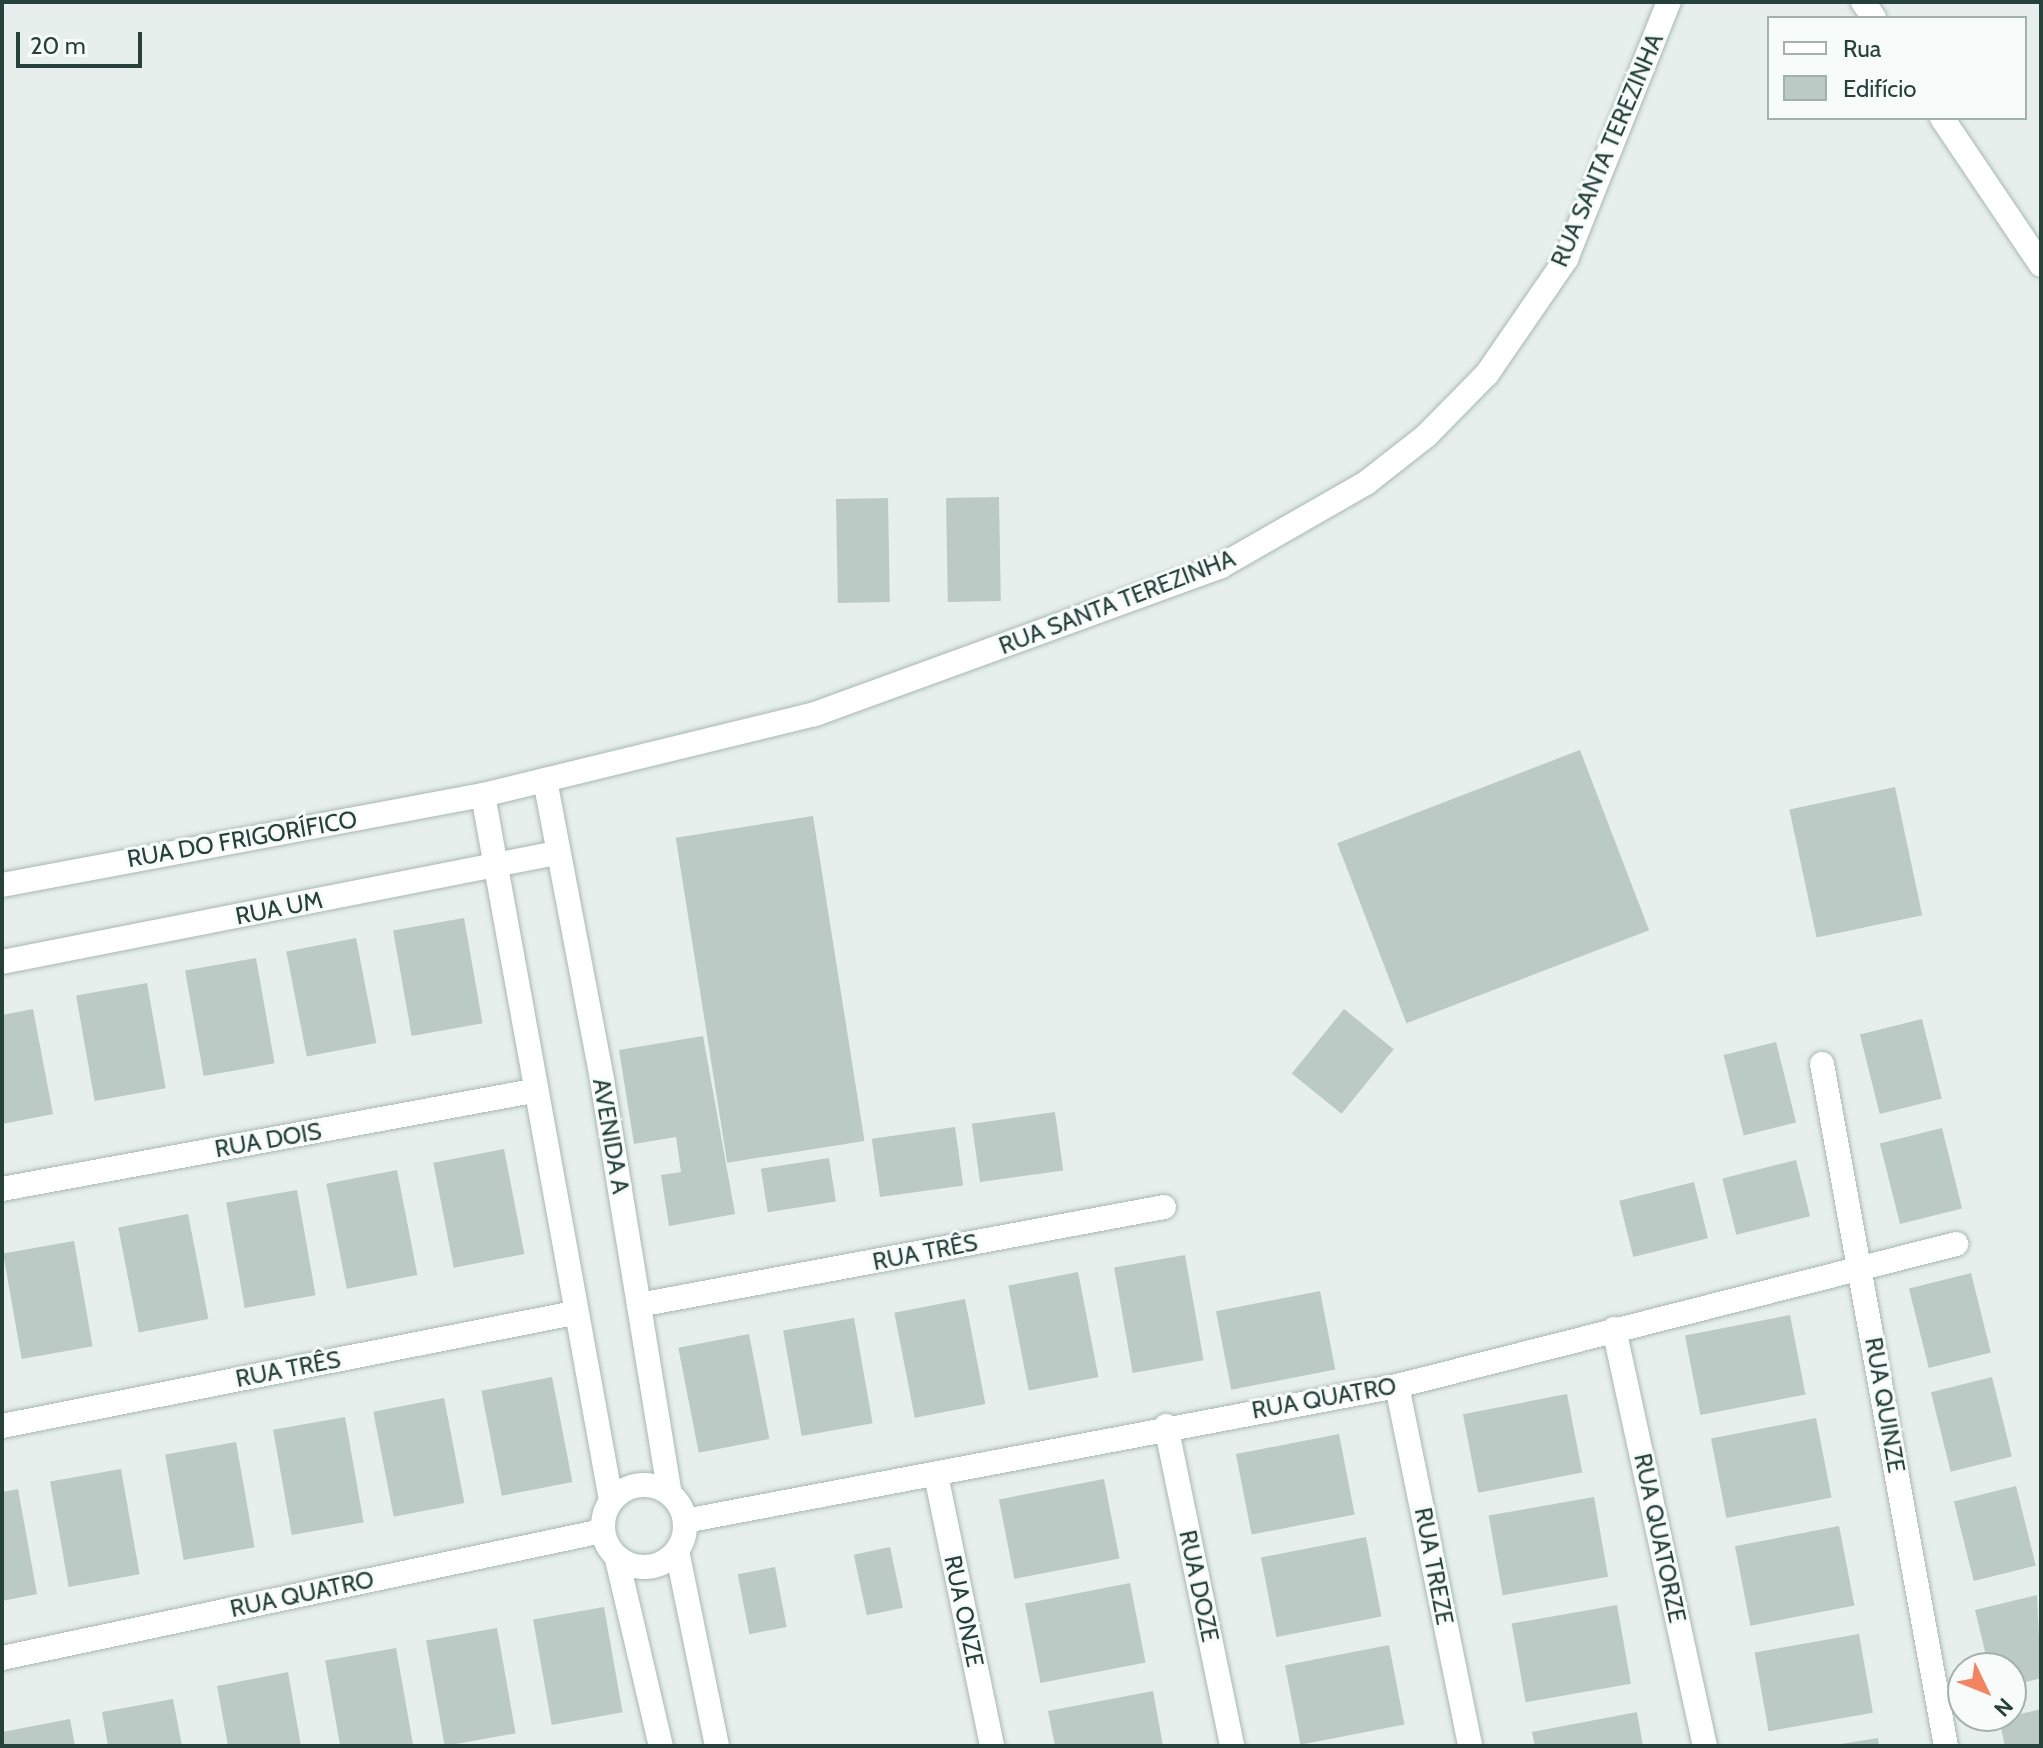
<!DOCTYPE html>
<meta charset="utf-8">
<style>
body{margin:0}
#map{position:relative;width:2043px;height:1748px;overflow:hidden;background:#e6efeb;font-family:Cabin,sans-serif}
div>[style]{position:absolute}
.building>*{inset:0;background:#bbcac4;transform-origin:0 0}
.roads{filter:drop-shadow(0 0 2px #a8b8b2) drop-shadow(0 0 2px #a8b8b2)}
.minor>*{height:24px;margin:-12px;padding:0 12px;transform-origin:12px;border-radius:12px;background:#fff}
.minor>.ring{margin:-12px;padding:0;box-sizing:content-box;background:none;border:24px solid #fff;border-radius:50%}
span{translate:-50% -50%;white-space:nowrap;text-align:center;line-height:1.15;-webkit-text-stroke:6px #f7fbf9;paint-order:stroke}
.street-label{font-size:24px;color:#24423a}
.frame{position:absolute;inset:0;border:4px solid #24423a;pointer-events:none}
.legend{position:absolute;left:1767px;top:16px;width:260px;height:104px;box-sizing:border-box;background:#f7fbf9;border:2px solid #a3b1ad;margin:0;padding:10px 14px;list-style:none;font-size:24px;color:#24423a}
.legend li{display:flex;align-items:center;gap:16px;height:40px}
.legend b{width:40px;border:2px solid #a3b1ad}
.north{position:absolute;left:1947px;top:1652px;width:80px;height:80px;box-sizing:border-box;background:#f7fbf9;border:2px solid #a3b1ad;border-radius:50%;rotate:133deg;font-size:22px;font-weight:700;line-height:32px;text-align:center;color:#24423a}
.north::after{content:'';display:block;margin:auto;width:28px;height:36px;background:#f4845f;clip-path:polygon(50% 0,100% 100%,50% 72%,0 100%)}
.scale{position:absolute;left:16px;top:32px;width:126px;height:36px;box-sizing:border-box;border:4px solid #24423a;border-top:0;padding-left:10px;font-size:24px;line-height:28px;white-space:nowrap;color:#24423a;-webkit-text-stroke:6px #f7fbf9;paint-order:stroke}
</style>
<div id="map">
<div class="building">
<i style="left:999px;top:497px;width:104px;height:53px;rotate:89deg"></i>
<i style="left:888px;top:498px;width:104px;height:52px;rotate:89deg"></i>
<i style="left:1580px;top:750px;width:193px;height:260px;rotate:69deg"></i>
<i style="left:1895px;top:787px;width:131px;height:108px;rotate:78deg"></i>
<i style="left:813px;top:816px;width:329px;height:139px;rotate:81deg"></i>
<i style="left:464px;top:918px;width:107px;height:72px;rotate:80deg"></i>
<i style="left:356px;top:938px;width:107px;height:71px;rotate:79deg"></i>
<i style="left:256px;top:958px;width:107px;height:72px;rotate:80deg"></i>
<i style="left:147px;top:983px;width:107px;height:72px;rotate:80deg"></i>
<i style="clip-path:polygon(33px 1009px,53px 1114px,2px 1124px,2px 1015px)"></i>
<i style="left:1344px;top:1009px;width:64px;height:83px;rotate:39deg"></i>
<i style="left:1922px;top:1019px;width:82px;height:64px;rotate:76deg"></i>
<i style="clip-path:polygon(703px 1036px,735px 1214px,669px 1226px,661px 1175px,681px 1172px,676px 1137px,634px 1144px,619px 1050px)"></i>
<i style="left:1776px;top:1042px;width:83px;height:54px;rotate:76deg"></i>
<i style="left:1055px;top:1112px;width:59px;height:84px;rotate:82deg"></i>
<i style="left:955px;top:1127px;width:59px;height:84px;rotate:82deg"></i>
<i style="left:1942px;top:1128px;width:83px;height:64px;rotate:76deg"></i>
<i style="left:504px;top:1149px;width:107px;height:72px;rotate:79deg"></i>
<i style="left:829px;top:1158px;width:44px;height:69px;rotate:81deg"></i>
<i style="left:1796px;top:1160px;width:58px;height:76px;rotate:76deg"></i>
<i style="left:397px;top:1170px;width:107px;height:72px;rotate:79deg"></i>
<i style="left:1694px;top:1182px;width:58px;height:77px;rotate:76deg"></i>
<i style="left:297px;top:1190px;width:107px;height:72px;rotate:80deg"></i>
<i style="left:188px;top:1214px;width:107px;height:71px;rotate:79deg"></i>
<i style="left:74px;top:1241px;width:107px;height:72px;rotate:80deg"></i>
<i style="left:1185px;top:1255px;width:107px;height:72px;rotate:80deg"></i>
<i style="left:1078px;top:1272px;width:107px;height:71px;rotate:79deg"></i>
<i style="left:1971px;top:1273px;width:82px;height:64px;rotate:76deg"></i>
<i style="left:1320px;top:1291px;width:80px;height:106px;rotate:79deg"></i>
<i style="left:965px;top:1299px;width:107px;height:72px;rotate:79deg"></i>
<i style="left:1790px;top:1315px;width:81px;height:107px;rotate:79deg"></i>
<i style="left:854px;top:1318px;width:107px;height:72px;rotate:80deg"></i>
<i style="left:749px;top:1334px;width:107px;height:72px;rotate:79deg"></i>
<i style="left:552px;top:1377px;width:107px;height:72px;rotate:79deg"></i>
<i style="left:1992px;top:1377px;width:82px;height:63px;rotate:76deg"></i>
<i style="left:1567px;top:1394px;width:80px;height:106px;rotate:79deg"></i>
<i style="left:444px;top:1398px;width:107px;height:72px;rotate:79deg"></i>
<i style="left:345px;top:1417px;width:107px;height:73px;rotate:80deg"></i>
<i style="left:1816px;top:1418px;width:81px;height:107px;rotate:79deg"></i>
<i style="left:1339px;top:1434px;width:82px;height:105px;rotate:79deg"></i>
<i style="left:236px;top:1442px;width:107px;height:72px;rotate:80deg"></i>
<i style="left:121px;top:1469px;width:107px;height:72px;rotate:80deg"></i>
<i style="left:1104px;top:1479px;width:81px;height:107px;rotate:79deg"></i>
<i style="left:2016px;top:1486px;width:82px;height:64px;rotate:76deg"></i>
<i style="clip-path:polygon(18px 1489px,37px 1594px,2px 1601px,2px 1492px)"></i>
<i style="left:1594px;top:1497px;width:81px;height:107px;rotate:80deg"></i>
<i style="left:1839px;top:1526px;width:81px;height:106px;rotate:79deg"></i>
<i style="left:1366px;top:1537px;width:81px;height:107px;rotate:79deg"></i>
<i style="left:890px;top:1547px;width:62px;height:37px;rotate:78deg"></i>
<i style="left:775px;top:1567px;width:61px;height:38px;rotate:79deg"></i>
<i style="left:1130px;top:1583px;width:81px;height:107px;rotate:79deg"></i>
<i style="clip-path:polygon(2037px 1595px,2041px 1678px,2011px 1686px,2011px 1668px,1989px 1668px,1975px 1610px)"></i>
<i style="left:1617px;top:1605px;width:80px;height:107px;rotate:80deg"></i>
<i style="left:604px;top:1607px;width:107px;height:72px;rotate:80deg"></i>
<i style="left:497px;top:1628px;width:107px;height:72px;rotate:80deg"></i>
<i style="left:1859px;top:1634px;width:80px;height:106px;rotate:80deg"></i>
<i style="left:1389px;top:1645px;width:81px;height:106px;rotate:79deg"></i>
<i style="left:396px;top:1648px;width:100px;height:72px;rotate:80deg"></i>
<i style="clip-path:polygon(288px 1672px,301px 1746px,228px 1746px,217px 1686px)"></i>
<i style="clip-path:polygon(1153px 1691px,1163px 1746px,1055px 1746px,1048px 1711px)"></i>
<i style="clip-path:polygon(173px 1699px,182px 1746px,108px 1746px,102px 1712px)"></i>
<i style="clip-path:polygon(2041px 1709px,2041px 1746px,2005px 1746px,1999px 1719px)"></i>
<i style="clip-path:polygon(1637px 1712px,1643px 1746px,1535px 1746px,1532px 1732px)"></i>
<i style="clip-path:polygon(70px 1719px,75px 1746px,2px 1746px,2px 1732px)"></i>
<i style="clip-path:polygon(1878px 1738px,1879px 1746px,1841px 1746px,1841px 1744px)"></i>
</div>
<div class="roads">
<div class="minor">
<i style="left:1863px;top:2px;width:19px;rotate:55deg"></i>
<i style="left:1942px;top:118px;width:177px;rotate:56deg"></i>
<i style="left:545px;top:780px;width:305px;rotate:79.2deg"></i>
<i style="left:602px;top:1080px;width:419px;rotate:80.7deg"></i>
<i style="left:483px;top:795px;width:717px;rotate:79.71deg"></i>
<i style="left:2px;top:885px;width:489px;rotate:-10.6deg"></i>
<i style="left:483px;top:795px;width:342px;rotate:-13.7deg"></i>
<i style="left:815px;top:714px;width:432px;rotate:-20deg"></i>
<i style="left:1221px;top:566px;width:167px;rotate:-29.8deg"></i>
<i style="left:1366px;top:483px;width:76px;rotate:-38.1deg"></i>
<i style="left:1426px;top:436px;width:87px;rotate:-45.5deg"></i>
<i style="left:1487px;top:374px;width:140px;rotate:-55.5deg"></i>
<i style="left:1566px;top:259px;width:277px;rotate:-68.2deg"></i>
<i style="left:2px;top:962px;width:565px;rotate:-11.13deg"></i>
<i style="left:1822px;top:1064px;width:693px;rotate:79.7deg"></i>
<i style="left:2px;top:1189px;width:540px;rotate:-10.46deg"></i>
<i style="left:639px;top:1305px;width:534px;rotate:-10.57deg"></i>
<i style="left:1614px;top:1329px;width:427px;rotate:77.7deg"></i>
<i style="left:1397px;top:1386px;width:367px;rotate:78.5deg"></i>
<i style="left:2px;top:1426px;width:583px;rotate:-11.18deg"></i>
<i style="left:1166px;top:1426px;width:327px;rotate:78.3deg"></i>
<i style="left:936px;top:1475px;width:277px;rotate:78.3deg"></i>
<i class="ring" style="left:603px;top:1485px;width:58px;height:58px"></i>
<i style="left:685px;top:1521px;width:725px;rotate:-10.74deg"></i>
<i style="left:1397px;top:1386px;width:577px;rotate:-14.25deg"></i>
<i style="left:677px;top:1551px;width:199px;rotate:78.4deg"></i>
<i style="left:617px;top:1559px;width:192px;rotate:76.8deg"></i>
<i style="left:2px;top:1658px;width:613px;rotate:-11.95deg"></i>
</div>
</div>
<div class="street-label">
<span style="left:1607px;top:150px;rotate:-67deg">RUA SANTA TEREZINHA</span>
<span style="left:1117px;top:602px;rotate:-21deg">RUA SANTA TEREZINHA</span>
<span style="left:242px;top:839px;rotate:-10deg">RUA DO FRIGORÍFICO</span>
<span style="left:279px;top:908px;rotate:-11deg">RUA UM</span>
<span style="left:611px;top:1136px;rotate:80deg">AVENIDA A</span>
<span style="left:268px;top:1140px;rotate:-10deg">RUA DOIS</span>
<span style="left:925px;top:1252px;rotate:-11deg">RUA TRÊS</span>
<span style="left:288px;top:1369px;rotate:-11deg">RUA TRÊS</span>
<span style="left:1324px;top:1398px;rotate:-10deg">RUA QUATRO</span>
<span style="left:1885px;top:1405px;rotate:80deg">RUA QUINZE</span>
<span style="left:1660px;top:1538px;rotate:78deg">RUA QUATORZE</span>
<span style="left:1434px;top:1566px;rotate:79deg">RUA TREZE</span>
<span style="left:1199px;top:1586px;rotate:78deg">RUA DOZE</span>
<span style="left:302px;top:1594px;rotate:-12deg">RUA QUATRO</span>
<span style="left:964px;top:1611px;rotate:78deg">RUA ONZE</span>
</div>
<div class="frame"></div>
<ul class="legend">
<li><b style="height:10px;background:#fff"></b>Rua</li>
<li><b style="height:22px;background:#bbcac4"></b>Edifício</li>
</ul>
<div class="north">N</div>
<div class="scale">20 m</div>
</div>
